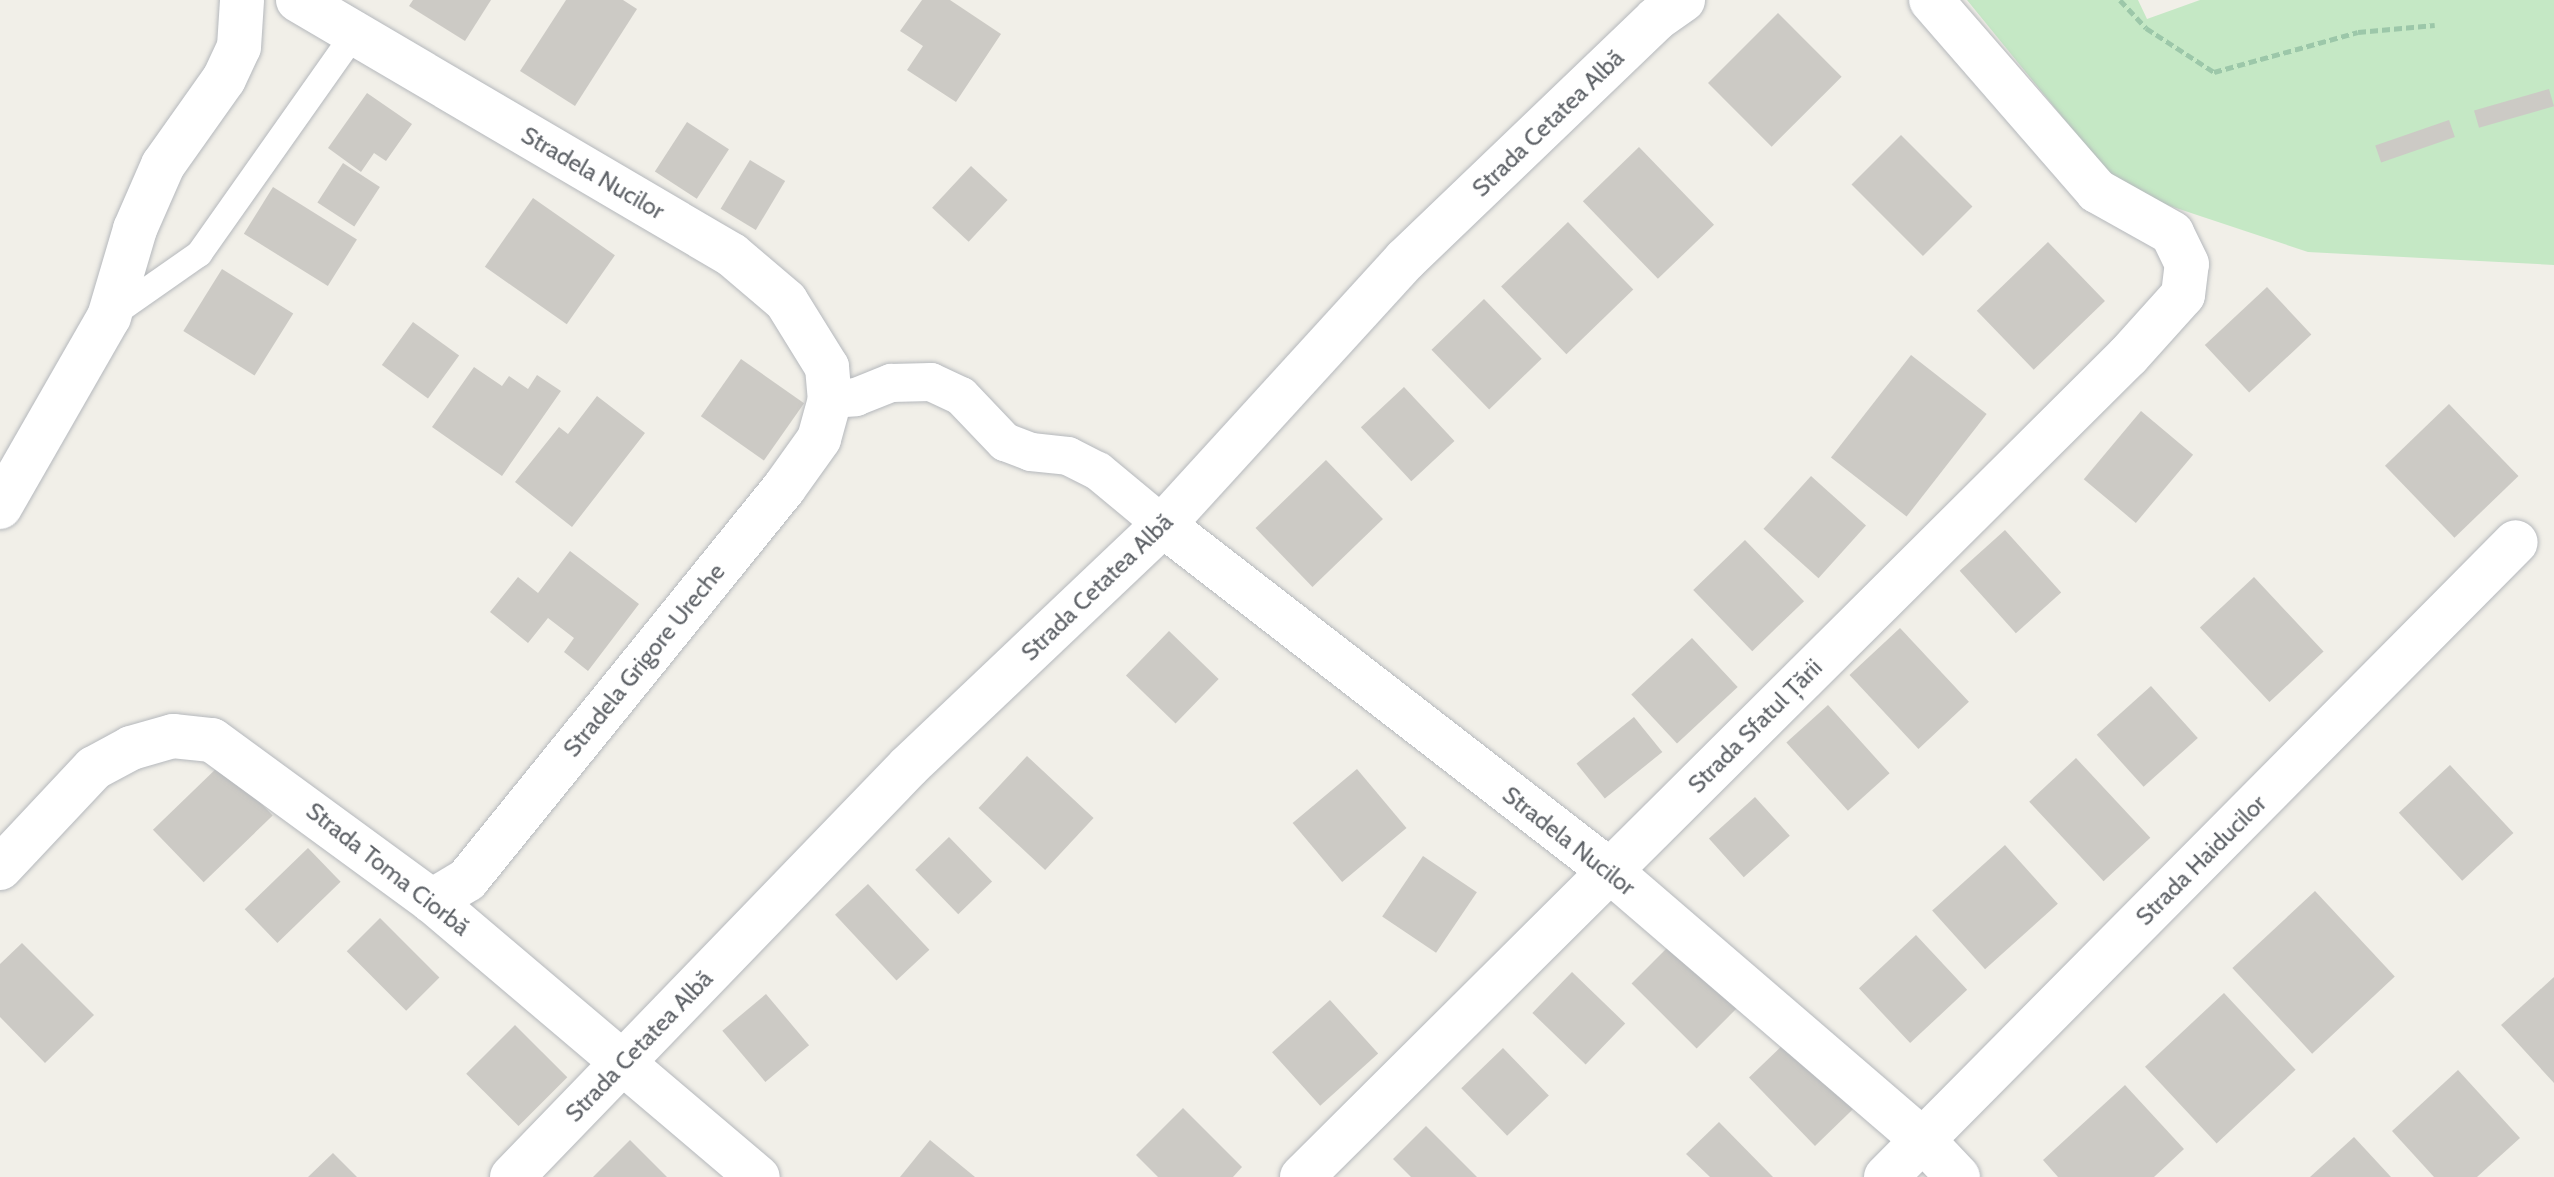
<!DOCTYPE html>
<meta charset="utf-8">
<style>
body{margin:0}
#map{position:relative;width:2554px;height:1177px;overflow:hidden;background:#f1efe8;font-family:Cabin,sans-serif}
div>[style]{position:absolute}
.green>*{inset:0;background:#c5e8c5}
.building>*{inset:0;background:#cccac5;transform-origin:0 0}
.path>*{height:5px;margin-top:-2.5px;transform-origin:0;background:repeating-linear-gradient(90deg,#9cc7a9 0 8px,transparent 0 12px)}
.roads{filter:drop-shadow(0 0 2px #b5b8bc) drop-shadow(0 0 2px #b5b8bc)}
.service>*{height:26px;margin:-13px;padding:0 13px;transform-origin:13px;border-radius:13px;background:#fff}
.pedestrian>*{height:38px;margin:-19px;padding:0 19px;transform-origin:19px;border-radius:19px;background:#fff}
.minor>*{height:44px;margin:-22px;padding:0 22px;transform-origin:22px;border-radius:22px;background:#fff}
span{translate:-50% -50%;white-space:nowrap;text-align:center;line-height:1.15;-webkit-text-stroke:6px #fff;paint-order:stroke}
.street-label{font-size:24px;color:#5f6368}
</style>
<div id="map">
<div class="green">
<i style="clip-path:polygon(1967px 0,2138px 0,2147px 19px,2200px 0,2554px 0,2554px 265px,2308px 252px,2122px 190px)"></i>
</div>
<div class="building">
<i style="clip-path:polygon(413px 0,491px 0,465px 41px,409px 6px)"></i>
<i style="clip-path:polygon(566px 0,623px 0,637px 9px,575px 106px,520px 71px)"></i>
<i style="clip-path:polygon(922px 0,950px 0,1001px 34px,956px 102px,907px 70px,923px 46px,900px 31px)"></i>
<i style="left:1778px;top:13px;width:90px;height:99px;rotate:45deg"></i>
<i style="left:2549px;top:89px;width:18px;height:78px;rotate:74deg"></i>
<i style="clip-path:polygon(367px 93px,412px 124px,386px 161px,374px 153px,361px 172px,328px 148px)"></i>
<i style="left:2449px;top:120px;width:18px;height:78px;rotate:71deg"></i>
<i style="left:687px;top:122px;width:50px;height:59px;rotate:33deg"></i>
<i style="left:1901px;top:135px;width:101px;height:70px;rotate:45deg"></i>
<i style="left:1639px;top:147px;width:108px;height:78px;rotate:46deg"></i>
<i style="left:750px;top:160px;width:41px;height:57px;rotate:31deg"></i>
<i style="left:343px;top:163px;width:44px;height:47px;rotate:33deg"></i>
<i style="left:971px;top:166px;width:50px;height:57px;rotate:43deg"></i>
<i style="left:273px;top:187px;width:99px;height:55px;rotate:32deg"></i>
<i style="left:533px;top:198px;width:100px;height:84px;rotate:35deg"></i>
<i style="left:1568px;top:222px;width:94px;height:93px;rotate:46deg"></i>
<i style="left:2048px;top:242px;width:82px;height:99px;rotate:46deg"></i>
<i style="left:222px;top:269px;width:84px;height:73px;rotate:32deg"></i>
<i style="left:2267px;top:287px;width:65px;height:85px;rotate:47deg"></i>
<i style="left:1484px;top:299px;width:83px;height:73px;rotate:46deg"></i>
<i style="left:413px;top:322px;width:57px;height:53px;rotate:36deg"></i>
<i style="left:1911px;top:355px;width:96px;height:130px;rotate:38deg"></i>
<i style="left:741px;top:359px;width:77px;height:70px;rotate:35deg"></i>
<i style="clip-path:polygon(474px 367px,502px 386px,509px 376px,528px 389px,537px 375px,561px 391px,502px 476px,432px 427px)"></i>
<i style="left:1404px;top:387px;width:74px;height:59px;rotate:47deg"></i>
<i style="clip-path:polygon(597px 396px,645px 433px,572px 527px,515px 482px,559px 427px,568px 434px)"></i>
<i style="left:2449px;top:404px;width:100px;height:89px;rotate:46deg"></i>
<i style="left:2141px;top:411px;width:68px;height:89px;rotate:40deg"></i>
<i style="left:1326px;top:460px;width:82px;height:98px;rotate:46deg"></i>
<i style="left:1811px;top:476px;width:74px;height:71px;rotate:42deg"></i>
<i style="left:2005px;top:530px;width:84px;height:61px;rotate:48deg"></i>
<i style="left:1745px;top:540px;width:85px;height:72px;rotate:46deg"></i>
<i style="clip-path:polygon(570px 551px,639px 604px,588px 671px,564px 652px,574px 638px,548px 618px,528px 643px,490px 612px,518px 577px,538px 593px)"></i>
<i style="left:2254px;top:577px;width:102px;height:74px;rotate:47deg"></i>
<i style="left:1900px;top:628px;width:101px;height:69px;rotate:47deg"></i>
<i style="left:1169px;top:631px;width:69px;height:62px;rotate:44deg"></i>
<i style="left:1692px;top:638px;width:67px;height:83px;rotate:47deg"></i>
<i style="left:2151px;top:686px;width:70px;height:73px;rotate:48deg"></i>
<i style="left:1828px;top:705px;width:92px;height:56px;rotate:48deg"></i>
<i style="left:1634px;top:717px;width:45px;height:74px;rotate:51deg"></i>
<i style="left:1027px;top:756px;width:91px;height:71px;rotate:43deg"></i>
<i style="left:2076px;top:758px;width:109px;height:64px;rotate:47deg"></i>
<i style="left:222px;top:763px;width:73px;height:96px;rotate:46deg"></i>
<i style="left:2450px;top:765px;width:93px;height:70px;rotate:47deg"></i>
<i style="left:1357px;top:769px;width:77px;height:84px;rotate:50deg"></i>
<i style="left:1755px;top:797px;width:52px;height:62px;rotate:48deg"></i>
<i style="left:949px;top:837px;width:62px;height:47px;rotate:46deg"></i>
<i style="left:2005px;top:845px;width:79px;height:98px;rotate:48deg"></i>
<i style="left:308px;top:848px;width:47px;height:88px;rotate:46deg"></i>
<i style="left:1423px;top:856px;width:65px;height:73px;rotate:34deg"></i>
<i style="left:868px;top:884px;width:90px;height:45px;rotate:47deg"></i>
<i style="left:2315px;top:891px;width:117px;height:113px;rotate:47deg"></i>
<i style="left:380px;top:918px;width:84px;height:47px;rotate:45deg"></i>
<i style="left:1916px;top:935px;width:75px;height:78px;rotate:47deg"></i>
<i style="left:1674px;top:941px;width:92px;height:60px;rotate:45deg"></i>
<i style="clip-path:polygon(22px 943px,94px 1015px,45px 1063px,0 1017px,0 964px)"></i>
<i style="left:1572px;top:972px;width:74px;height:57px;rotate:44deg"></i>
<i style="clip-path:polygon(2554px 977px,2554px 1083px,2501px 1025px)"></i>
<i style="left:2224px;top:993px;width:105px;height:108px;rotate:47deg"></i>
<i style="left:766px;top:994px;width:67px;height:57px;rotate:50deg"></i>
<i style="left:1330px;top:1000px;width:72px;height:78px;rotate:48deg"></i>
<i style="left:515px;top:1025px;width:74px;height:69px;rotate:45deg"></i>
<i style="left:1790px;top:1038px;width:95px;height:57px;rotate:46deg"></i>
<i style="left:1503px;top:1048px;width:66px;height:58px;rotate:46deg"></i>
<i style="clip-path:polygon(2458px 1070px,2520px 1138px,2477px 1177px,2434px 1177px,2392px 1131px)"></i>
<i style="clip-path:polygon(2125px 1085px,2184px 1149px,2154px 1177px,2058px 1177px,2043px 1160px)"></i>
<i style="clip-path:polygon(1183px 1108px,1242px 1167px,1233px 1177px,1158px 1177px,1136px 1155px)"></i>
<i style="clip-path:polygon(1719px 1122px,1773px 1177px,1710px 1177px,1686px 1154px)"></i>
<i style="clip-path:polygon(1426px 1126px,1477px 1177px,1411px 1177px,1393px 1159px)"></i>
<i style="clip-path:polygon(2354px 1137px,2391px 1177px,2310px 1177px)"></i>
<i style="clip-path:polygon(630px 1140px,667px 1177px,593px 1177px)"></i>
<i style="clip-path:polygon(930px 1140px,975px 1177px,900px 1177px)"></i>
<i style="clip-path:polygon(333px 1153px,357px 1177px,308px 1177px)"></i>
</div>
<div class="path">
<i style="left:2120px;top:0;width:38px;rotate:47deg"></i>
<i style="left:2146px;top:28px;width:81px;rotate:32.9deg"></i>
<i style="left:2214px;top:72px;width:149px;rotate:-15.5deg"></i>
<i style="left:2358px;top:32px;width:77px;rotate:-5.2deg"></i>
</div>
<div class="roads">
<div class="service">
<i style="left:109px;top:317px;width:110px;rotate:-35deg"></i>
<i style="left:199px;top:254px;width:271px;rotate:-54.8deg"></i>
</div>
<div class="pedestrian">
<i style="left:830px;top:399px;width:26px;rotate:-4deg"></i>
<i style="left:856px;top:397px;width:38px;rotate:-22deg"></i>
<i style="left:891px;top:383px;width:40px;rotate:-1.4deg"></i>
<i style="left:931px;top:382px;width:33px;rotate:25deg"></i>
<i style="left:961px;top:396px;width:64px;rotate:46.3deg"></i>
<i style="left:1005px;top:442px;width:28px;rotate:21deg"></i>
<i style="left:1031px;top:452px;width:37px;rotate:6deg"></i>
<i style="left:1068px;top:456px;width:34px;rotate:27deg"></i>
<i style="left:1098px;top:471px;width:85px;rotate:39.7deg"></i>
</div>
<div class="minor">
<i style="left:298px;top:0;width:503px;rotate:30.44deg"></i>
<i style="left:732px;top:255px;width:71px;rotate:40.4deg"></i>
<i style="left:786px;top:301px;width:78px;rotate:58.2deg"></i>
<i style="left:827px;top:367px;width:32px;rotate:85deg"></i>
<i style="left:830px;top:399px;width:41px;rotate:105.4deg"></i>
<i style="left:819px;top:439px;width:60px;rotate:125.5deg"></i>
<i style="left:784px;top:488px;width:504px;rotate:128.96deg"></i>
<i style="left:467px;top:880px;width:41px;rotate:149deg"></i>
<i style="left:0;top:507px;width:219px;rotate:-60.2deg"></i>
<i style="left:109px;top:317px;width:92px;rotate:-73.5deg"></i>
<i style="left:135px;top:229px;width:70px;rotate:-66.4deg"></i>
<i style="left:163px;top:165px;width:105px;rotate:-54.7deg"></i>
<i style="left:224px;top:79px;width:35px;rotate:-65deg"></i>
<i style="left:239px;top:47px;width:47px;rotate:-86.3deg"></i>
<i style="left:1163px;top:525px;width:565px;rotate:37.74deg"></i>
<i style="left:1610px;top:871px;width:413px;rotate:40.7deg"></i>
<i style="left:1923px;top:1140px;width:51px;rotate:46.6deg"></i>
<i style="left:0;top:868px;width:137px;rotate:-46.8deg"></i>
<i style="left:94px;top:768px;width:42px;rotate:-28.4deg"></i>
<i style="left:131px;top:748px;width:44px;rotate:-15.9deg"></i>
<i style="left:173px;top:736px;width:39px;rotate:6deg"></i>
<i style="left:212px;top:740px;width:273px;rotate:36.2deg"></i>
<i style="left:432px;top:901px;width:427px;rotate:40.3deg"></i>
<i style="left:512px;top:1177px;width:571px;rotate:-45.99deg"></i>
<i style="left:909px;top:766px;width:350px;rotate:-43.5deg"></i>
<i style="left:1163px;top:525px;width:359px;rotate:-47.6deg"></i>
<i style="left:1405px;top:260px;width:348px;rotate:-43.8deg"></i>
<i style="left:1656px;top:19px;width:33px;rotate:-35deg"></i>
<i style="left:1302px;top:1177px;width:1165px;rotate:-44.83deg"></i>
<i style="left:2128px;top:356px;width:82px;rotate:-48deg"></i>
<i style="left:2183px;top:295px;width:31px;rotate:-83deg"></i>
<i style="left:2187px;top:264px;width:34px;rotate:-116deg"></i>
<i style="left:2172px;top:233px;width:86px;rotate:-150.8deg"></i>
<i style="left:2097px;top:191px;width:253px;rotate:-131deg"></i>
<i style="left:1886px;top:1177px;width:894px;rotate:-45.23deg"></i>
</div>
</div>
<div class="street-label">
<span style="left:1548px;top:123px;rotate:-44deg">Strada Cetatea Albă</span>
<span style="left:593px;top:173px;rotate:30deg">Stradela Nucilor</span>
<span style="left:1097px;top:587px;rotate:-44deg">Strada Cetatea Albă</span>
<span style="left:644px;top:660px;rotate:-51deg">Stradela Grigore Ureche</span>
<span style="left:1755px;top:726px;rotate:-45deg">Strada Sfatul Țării</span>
<span style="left:1569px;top:841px;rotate:38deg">Stradela Nucilor</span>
<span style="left:2201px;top:860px;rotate:-45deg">Strada Haiducilor</span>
<span style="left:388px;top:869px;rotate:38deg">Strada Toma Ciorbă</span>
<span style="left:639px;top:1046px;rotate:-46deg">Strada Cetatea Albă</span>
</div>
</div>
